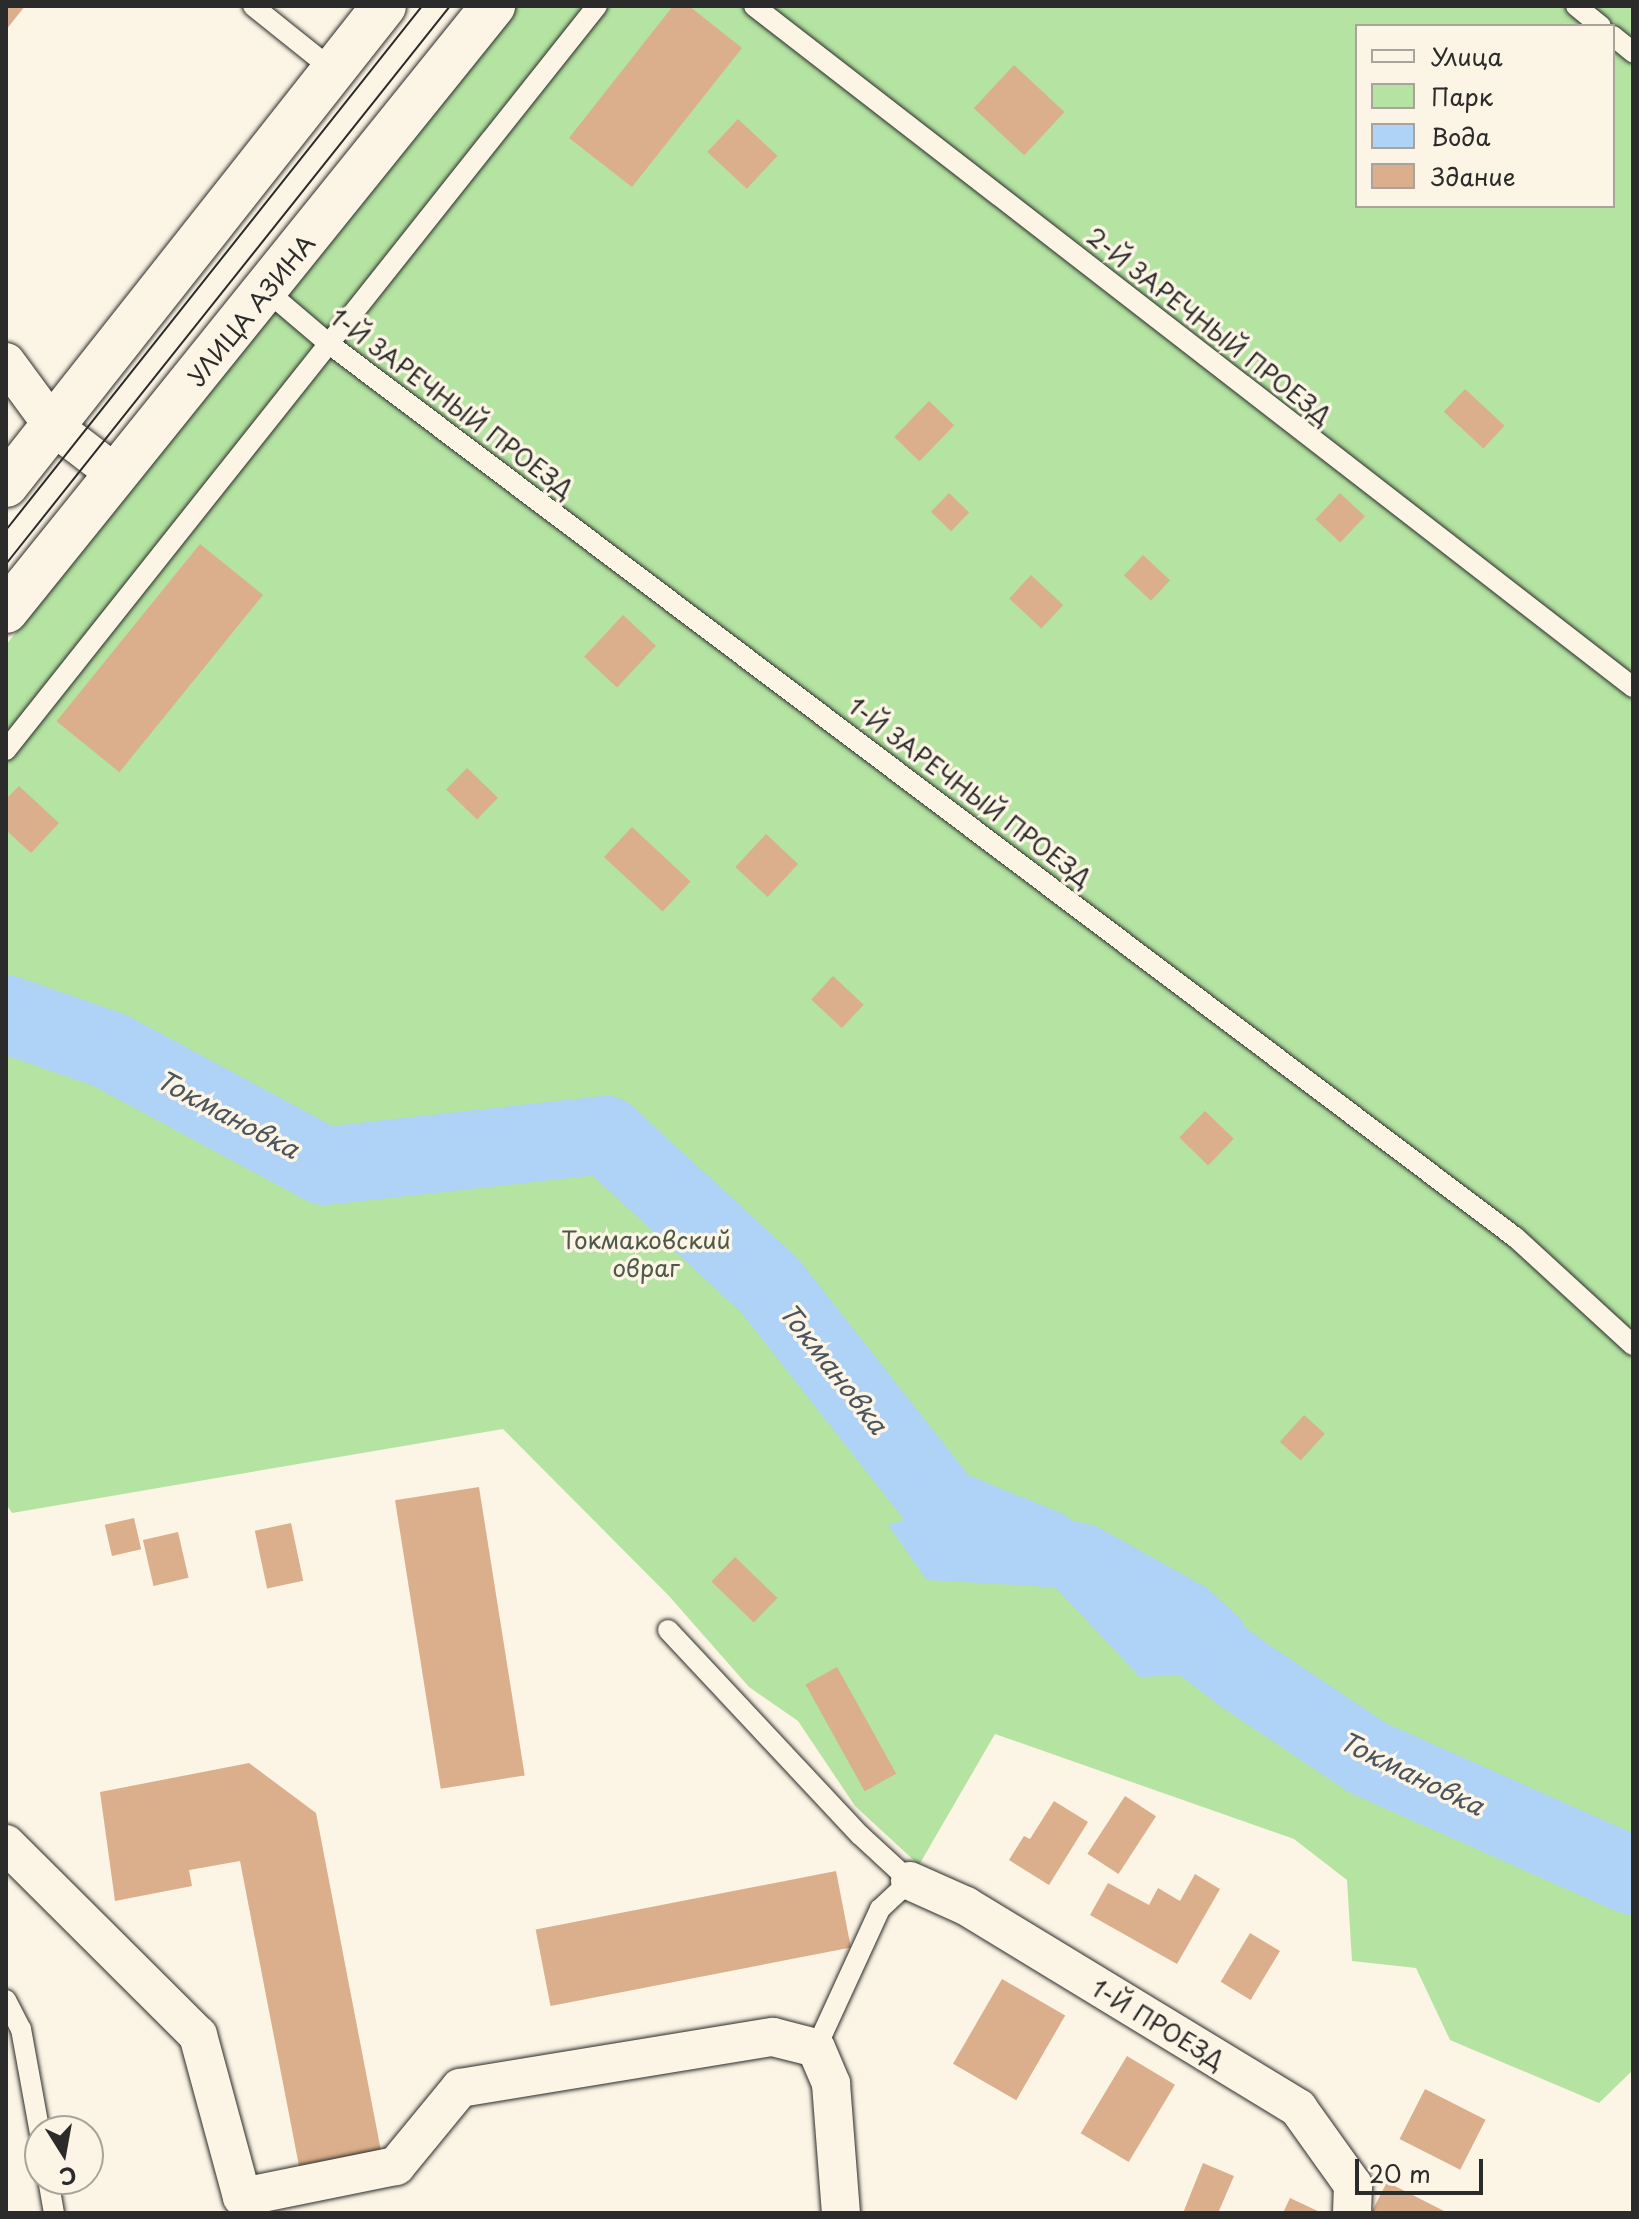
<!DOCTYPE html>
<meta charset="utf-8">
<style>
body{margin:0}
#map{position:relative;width:1639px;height:2219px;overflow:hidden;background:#fcf5e5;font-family:"Playpen Sans",sans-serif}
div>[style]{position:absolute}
.green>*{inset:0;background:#b4e3a2}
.water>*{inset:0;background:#afd2f7}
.river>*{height:78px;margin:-39px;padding:0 39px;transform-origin:39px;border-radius:39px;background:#afd2f7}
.building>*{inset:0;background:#dbaf8b;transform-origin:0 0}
.roads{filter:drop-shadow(0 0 2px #2b2b2b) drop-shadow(0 0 2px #2b2b2b)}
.lane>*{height:20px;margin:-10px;padding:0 10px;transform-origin:10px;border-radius:10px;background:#fcf5e5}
.street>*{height:38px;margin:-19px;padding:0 19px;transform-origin:19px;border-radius:19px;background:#fcf5e5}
.secondary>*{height:44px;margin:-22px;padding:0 22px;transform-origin:22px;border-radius:22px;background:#fcf5e5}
.tram>*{height:2px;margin:-1px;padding:0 1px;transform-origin:1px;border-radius:1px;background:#2b2b2b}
span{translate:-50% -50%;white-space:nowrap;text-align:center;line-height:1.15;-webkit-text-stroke:7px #fcf5e5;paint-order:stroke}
.street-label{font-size:24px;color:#2b2b2b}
.park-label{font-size:24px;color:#4d5949}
.water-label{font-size:26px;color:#4c555e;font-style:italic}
.frame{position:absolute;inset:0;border:8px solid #2b2b2b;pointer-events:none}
.legend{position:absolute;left:1355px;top:24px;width:260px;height:184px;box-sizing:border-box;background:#fcf5e5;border:2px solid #a8a49b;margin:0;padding:10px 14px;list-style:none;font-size:24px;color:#2b2b2b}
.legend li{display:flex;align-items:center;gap:16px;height:40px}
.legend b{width:40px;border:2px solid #a8a49b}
.north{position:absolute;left:24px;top:2115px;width:80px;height:80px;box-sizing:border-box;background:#fcf5e5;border:2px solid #a8a49b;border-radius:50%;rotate:169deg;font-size:22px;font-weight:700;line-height:32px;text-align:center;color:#2b2b2b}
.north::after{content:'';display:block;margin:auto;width:28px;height:36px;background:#2b2b2b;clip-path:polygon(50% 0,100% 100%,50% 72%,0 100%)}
.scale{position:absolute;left:1355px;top:2159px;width:128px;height:36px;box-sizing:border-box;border:4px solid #2b2b2b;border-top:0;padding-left:10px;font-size:24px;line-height:28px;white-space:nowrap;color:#2b2b2b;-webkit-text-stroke:6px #fcf5e5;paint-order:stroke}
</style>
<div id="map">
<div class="green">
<i style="clip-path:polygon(evenodd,515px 6px,1633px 6px,1633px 2070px,1599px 2103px,1450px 2040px,1416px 1968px,1352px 1961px,1347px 1880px,1294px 1839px,995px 1734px,919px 1865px,855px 1806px,798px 1721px,749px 1687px,669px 1596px,503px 1429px,12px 1513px,6px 1504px,6px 645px,515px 6px,1357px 26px,1613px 26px,1613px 206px,1357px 206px,1357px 26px)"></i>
</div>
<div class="water">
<i style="clip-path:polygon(975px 1498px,1096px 1526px,1207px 1588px,1243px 1621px,1241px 1673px,1140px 1677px,1055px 1587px,927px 1580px,888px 1525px)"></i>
</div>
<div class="river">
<i style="left:6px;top:1014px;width:109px;rotate:19.3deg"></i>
<i style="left:109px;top:1050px;width:244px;rotate:28.3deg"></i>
<i style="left:324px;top:1166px;width:284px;rotate:-6.3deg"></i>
<i style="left:606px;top:1135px;width:223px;rotate:42.6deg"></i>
<i style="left:770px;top:1286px;width:283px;rotate:51.8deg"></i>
<i style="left:945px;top:1508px;width:107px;rotate:22deg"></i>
<i style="left:1157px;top:1608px;width:106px;rotate:37.7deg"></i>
<i style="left:1241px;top:1673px;width:153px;rotate:33.8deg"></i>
<i style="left:1368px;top:1758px;width:290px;rotate:24deg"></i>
</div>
<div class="building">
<i style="clip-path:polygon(6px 6px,25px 6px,6px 30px)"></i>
<i style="clip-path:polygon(673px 6px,689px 6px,742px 48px,632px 187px,569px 138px)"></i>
<i style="left:1014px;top:65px;width:69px;height:59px;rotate:43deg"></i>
<i style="left:738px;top:119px;width:54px;height:45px;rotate:43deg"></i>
<i style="left:1465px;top:389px;width:54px;height:31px;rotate:43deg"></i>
<i style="left:929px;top:401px;width:35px;height:50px;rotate:44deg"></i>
<i style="left:949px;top:493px;width:28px;height:26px;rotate:44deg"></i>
<i style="left:1340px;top:493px;width:34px;height:36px;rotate:43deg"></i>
<i style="left:200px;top:544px;width:81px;height:228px;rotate:39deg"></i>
<i style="left:1143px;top:555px;width:37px;height:28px;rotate:43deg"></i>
<i style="left:1031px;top:575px;width:44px;height:32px;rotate:43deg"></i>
<i style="left:623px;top:615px;width:45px;height:57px;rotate:43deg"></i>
<i style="left:467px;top:768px;width:43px;height:30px;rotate:44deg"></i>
<i style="clip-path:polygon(19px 786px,59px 823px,31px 853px,6px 830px,6px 799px)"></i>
<i style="left:632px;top:827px;width:80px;height:41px;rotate:43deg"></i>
<i style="left:766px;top:834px;width:44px;height:45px;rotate:43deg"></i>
<i style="left:833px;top:976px;width:42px;height:32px;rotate:43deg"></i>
<i style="left:1205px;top:1111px;width:40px;height:37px;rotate:44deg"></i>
<i style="left:1304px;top:1415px;width:28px;height:36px;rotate:42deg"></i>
<i style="left:479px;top:1487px;width:292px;height:85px;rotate:81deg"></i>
<i style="left:134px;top:1518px;width:32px;height:30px;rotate:77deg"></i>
<i style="left:291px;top:1523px;width:59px;height:37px;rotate:78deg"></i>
<i style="left:178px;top:1532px;width:47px;height:36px;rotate:77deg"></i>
<i style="left:735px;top:1557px;width:59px;height:34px;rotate:44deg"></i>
<i style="left:837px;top:1667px;width:122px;height:36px;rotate:61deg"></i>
<i style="clip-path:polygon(249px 1763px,316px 1813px,381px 2151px,299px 2166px,240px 1861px,189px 1870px,192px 1886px,115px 1901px,100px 1792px)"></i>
<i style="left:1125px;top:1796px;width:37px;height:69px;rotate:33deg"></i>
<i style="clip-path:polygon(1054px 1801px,1088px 1822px,1049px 1885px,1009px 1860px,1024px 1836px,1030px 1839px)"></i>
<i style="left:836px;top:1871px;width:78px;height:306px;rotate:79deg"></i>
<i style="clip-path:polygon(1195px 1874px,1220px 1889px,1177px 1964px,1090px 1915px,1108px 1883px,1149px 1905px,1158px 1888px,1180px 1901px)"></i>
<i style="left:1250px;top:1933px;width:35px;height:57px;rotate:31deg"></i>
<i style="left:1002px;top:1979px;width:73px;height:98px;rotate:30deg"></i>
<i style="left:1127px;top:2056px;width:56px;height:90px;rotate:31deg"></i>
<i style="left:1425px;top:2089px;width:68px;height:56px;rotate:27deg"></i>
<i style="clip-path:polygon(1203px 2163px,1234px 2176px,1218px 2213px,1183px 2213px)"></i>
<i style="clip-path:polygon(1387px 2182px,1448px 2213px,1371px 2213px)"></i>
<i style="clip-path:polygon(1290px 2198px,1322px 2213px,1283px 2213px)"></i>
</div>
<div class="roads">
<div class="lane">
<i style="left:253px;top:6px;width:104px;rotate:38.7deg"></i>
<i style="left:754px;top:6px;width:1112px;rotate:37.77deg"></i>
<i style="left:1576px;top:6px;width:32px;rotate:39deg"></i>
<i style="left:1613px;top:36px;width:26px;rotate:39deg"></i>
<i style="left:267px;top:291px;width:80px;rotate:40.4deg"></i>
<i style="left:328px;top:343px;width:1486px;rotate:36.99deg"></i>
<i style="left:1515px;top:1237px;width:160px;rotate:42.5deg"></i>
<i style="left:6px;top:750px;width:950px;rotate:-51.54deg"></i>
<i style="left:668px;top:1630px;width:281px;rotate:46.9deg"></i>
<i style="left:860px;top:1835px;width:68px;rotate:42.6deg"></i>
<i style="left:910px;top:1881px;width:41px;rotate:137deg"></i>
<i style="left:880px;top:1909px;width:153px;rotate:114.7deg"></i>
<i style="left:6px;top:2000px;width:33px;rotate:63deg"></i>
<i style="left:21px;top:2029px;width:107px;rotate:79.7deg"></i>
<i style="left:48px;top:2179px;width:35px;rotate:80deg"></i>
</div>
<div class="street">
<i style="left:6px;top:362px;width:79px;rotate:53.7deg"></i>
<i style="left:53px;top:426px;width:81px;rotate:37.4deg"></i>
<i style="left:6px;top:1844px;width:271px;rotate:44.9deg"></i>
<i style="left:198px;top:2035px;width:168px;rotate:74.8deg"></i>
<i style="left:242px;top:2197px;width:157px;rotate:-11.4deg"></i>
<i style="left:396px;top:2166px;width:101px;rotate:-50.6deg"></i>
<i style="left:460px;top:2088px;width:317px;rotate:-9.3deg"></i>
<i style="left:773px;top:2037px;width:44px;rotate:14.3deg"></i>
<i style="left:816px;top:2048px;width:39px;rotate:67deg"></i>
<i style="left:831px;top:2084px;width:129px;rotate:85.6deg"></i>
<i style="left:910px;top:1881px;width:61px;rotate:24.1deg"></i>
<i style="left:966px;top:1906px;width:389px;rotate:31.3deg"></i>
<i style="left:1298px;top:2108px;width:95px;rotate:54.5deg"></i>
<i style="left:1353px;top:2185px;width:28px;rotate:92deg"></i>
</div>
<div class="secondary">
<i style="left:6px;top:485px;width:610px;rotate:-51.72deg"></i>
<i style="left:6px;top:611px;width:777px;rotate:-51.17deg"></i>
</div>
</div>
<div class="tram">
<i style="left:6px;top:530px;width:669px;rotate:-51.55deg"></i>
<i style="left:6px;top:564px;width:713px;rotate:-51.49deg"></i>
</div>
<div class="street-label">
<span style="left:251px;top:310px;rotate:-51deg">УЛИЦА АЗИНА</span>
<span style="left:1209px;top:326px;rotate:38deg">2-Й ЗАРЕЧНЫЙ ПРОЕЗД</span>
<span style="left:452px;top:403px;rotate:37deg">1-Й ЗАРЕЧНЫЙ ПРОЕЗД</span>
<span style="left:970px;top:792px;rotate:37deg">1-Й ЗАРЕЧНЫЙ ПРОЕЗД</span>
<span style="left:1158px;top:2024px;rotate:31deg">1-Й ПРОЕЗД</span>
</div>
<div class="park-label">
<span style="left:646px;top:1254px">Токмаковский<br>овраг</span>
</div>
<div class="water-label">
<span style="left:228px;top:1114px;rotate:28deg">Токмановка</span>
<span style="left:834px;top:1368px;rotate:52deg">Токмановка</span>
<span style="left:1412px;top:1773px;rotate:26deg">Токмановка</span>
</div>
<div class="frame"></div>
<ul class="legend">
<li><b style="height:10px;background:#fcf5e5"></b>Улица</li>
<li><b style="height:22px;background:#b4e3a2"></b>Парк</li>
<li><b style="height:22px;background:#afd2f7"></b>Вода</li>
<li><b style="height:22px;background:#dbaf8b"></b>Здание</li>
</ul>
<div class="north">С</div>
<div class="scale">20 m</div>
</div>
